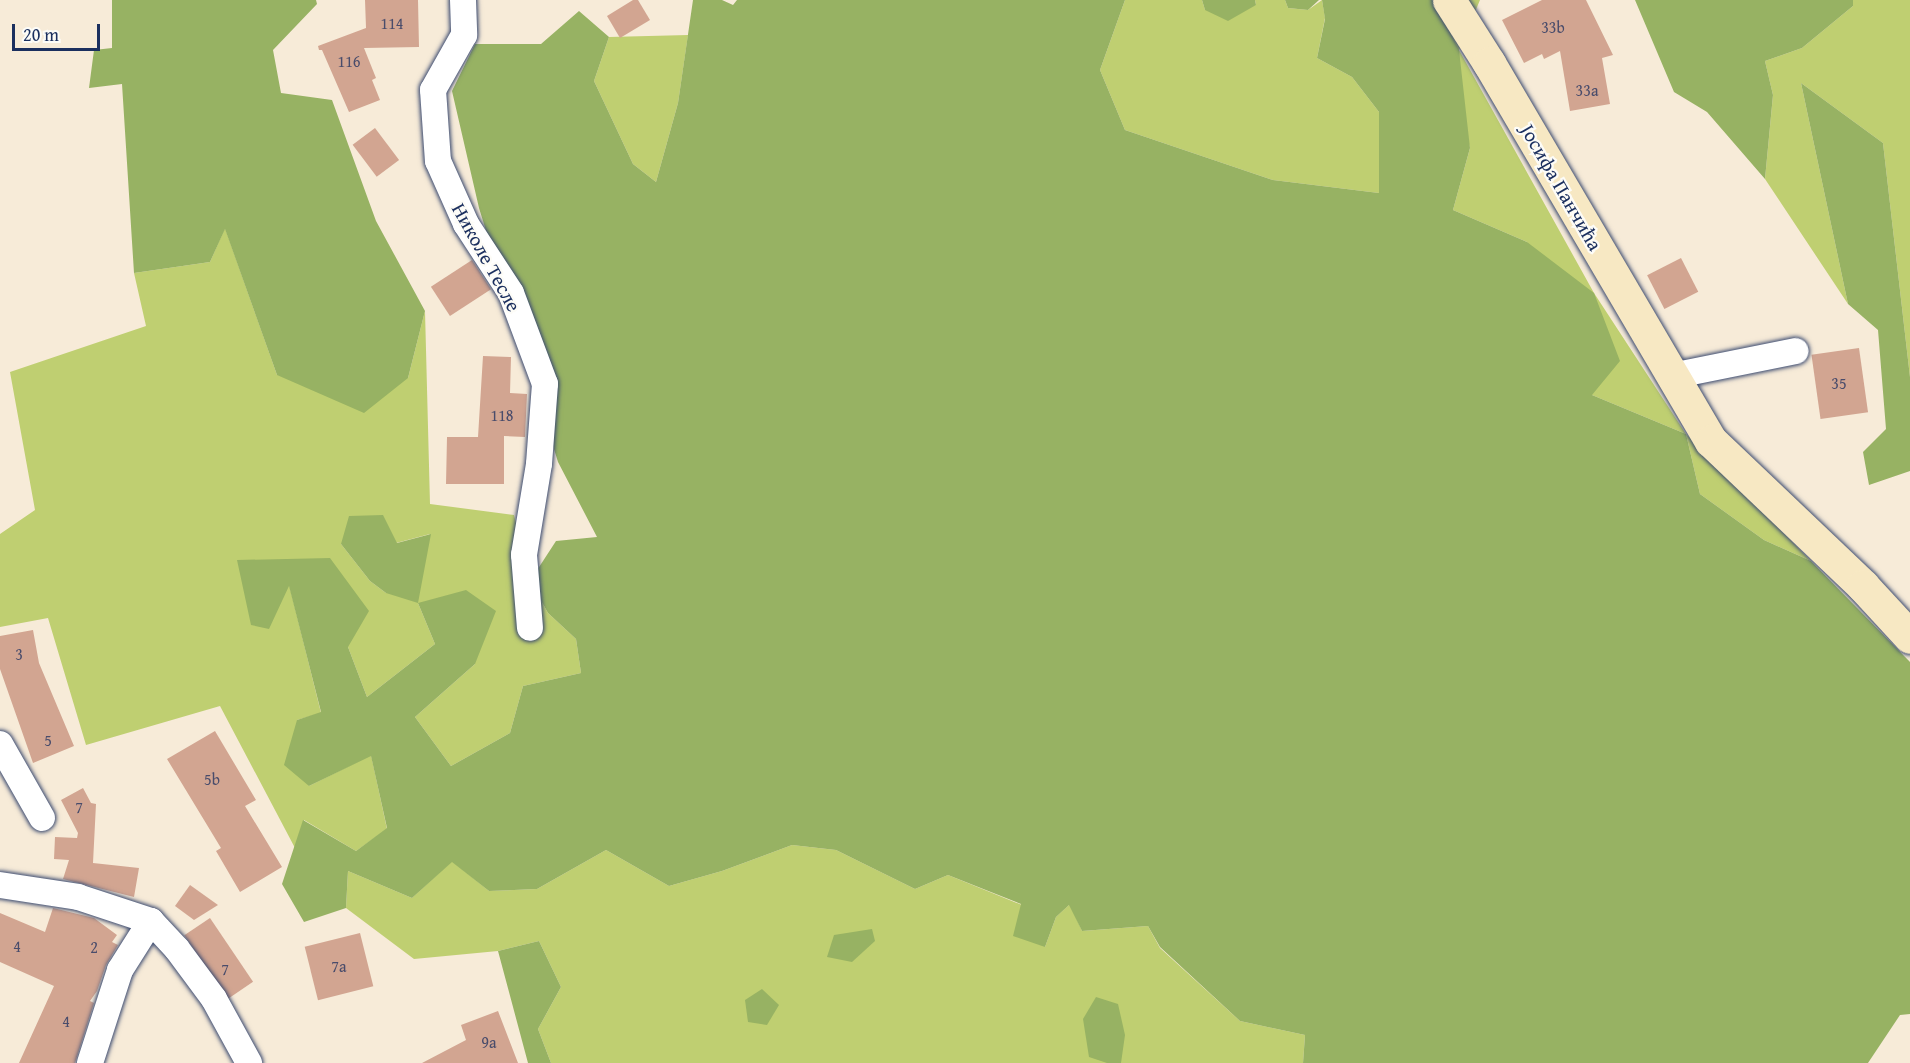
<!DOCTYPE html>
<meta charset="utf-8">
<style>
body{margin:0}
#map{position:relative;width:1910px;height:1063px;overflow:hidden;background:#f7ebd8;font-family:"Gentium Book Plus",serif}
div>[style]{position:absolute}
.green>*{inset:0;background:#bfcf71}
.forest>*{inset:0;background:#97b263}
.building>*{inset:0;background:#d2a591;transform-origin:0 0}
.roads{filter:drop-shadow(0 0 2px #3c4b70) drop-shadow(0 0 2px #3c4b70)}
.street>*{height:26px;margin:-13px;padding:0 13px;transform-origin:13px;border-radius:13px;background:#fff}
.secondary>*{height:33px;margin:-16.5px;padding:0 16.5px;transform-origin:16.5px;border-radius:16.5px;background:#f7e8c3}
span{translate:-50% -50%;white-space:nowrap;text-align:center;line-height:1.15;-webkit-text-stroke:4.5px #fdfcf7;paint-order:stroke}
.number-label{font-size:16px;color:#494c6b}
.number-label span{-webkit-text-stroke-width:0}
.street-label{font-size:20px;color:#1b2f5e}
.scale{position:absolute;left:12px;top:24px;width:88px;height:27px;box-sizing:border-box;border:3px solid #1b2f5e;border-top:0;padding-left:8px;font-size:18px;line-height:21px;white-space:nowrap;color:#1b2f5e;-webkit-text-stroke:4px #fdfcf7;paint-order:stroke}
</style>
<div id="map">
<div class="green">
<i style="clip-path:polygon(1125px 0,1202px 0,1205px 10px,1256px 5px,1255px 0,1285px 0,1288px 8px,1308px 10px,1322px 0,1325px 18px,1317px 58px,1352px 77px,1379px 112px,1379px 193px,1273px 180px,1125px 130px,1100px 70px)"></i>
<i style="clip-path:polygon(1433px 0,1480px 0,1459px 50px,1594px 293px,1686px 434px,1811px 561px,1764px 540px,1700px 494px,1686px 434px,1592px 395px,1527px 242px,1453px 210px,1470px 148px)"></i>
<i style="clip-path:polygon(1853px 0,1910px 0,1910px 377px,1883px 143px,1801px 83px,1848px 304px,1765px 179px,1773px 95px,1765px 61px,1802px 48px,1853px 6px)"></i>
<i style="clip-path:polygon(688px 35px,678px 103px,656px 182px,633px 164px,594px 81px,609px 37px)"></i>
<i style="clip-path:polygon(evenodd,225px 228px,277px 375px,408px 378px,425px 311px,430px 504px,514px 515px,530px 581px,548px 613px,576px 639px,581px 673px,523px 686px,510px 733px,451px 766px,415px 717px,475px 664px,418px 603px,435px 644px,367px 697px,348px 647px,289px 584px,321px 713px,297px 720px,309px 786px,371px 755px,387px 829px,356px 851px,304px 820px,295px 848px,220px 706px,86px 745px,48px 618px,0 627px,0 534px,35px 510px,10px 372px,146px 326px,134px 273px,210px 262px,225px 228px,430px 534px,386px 593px,370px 581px,341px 544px,396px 543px,430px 534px)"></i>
<i style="clip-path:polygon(792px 845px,836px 850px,915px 889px,948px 875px,1022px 905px,1045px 947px,1056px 917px,1070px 904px,1082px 931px,1148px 926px,1160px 948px,1240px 1021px,1305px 1035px,1303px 1063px,551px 1063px,538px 1029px,561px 987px,539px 941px,498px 951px,414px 959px,346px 908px,348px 871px,412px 898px,452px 861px,489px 891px,537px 889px,606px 850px,669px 886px,722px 871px)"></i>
</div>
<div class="forest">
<i style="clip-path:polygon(112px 0,316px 0,317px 4px,273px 50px,281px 93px,332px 100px,376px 221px,425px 311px,408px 378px,364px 413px,277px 375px,225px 229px,210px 262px,134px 273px,122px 84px,89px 88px,94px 50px,112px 48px)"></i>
<i style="clip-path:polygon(693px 0,722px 0,733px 5px,737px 0,1125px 0,1100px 70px,1125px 130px,1273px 180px,1379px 193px,1379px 112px,1352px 77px,1317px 58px,1325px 19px,1322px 0,1433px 0,1459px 50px,1470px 148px,1453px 210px,1527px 242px,1594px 293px,1620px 361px,1592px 395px,1686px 434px,1700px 494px,1764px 540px,1811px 561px,1910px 662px,1910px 1014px,1900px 1015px,1868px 1063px,1303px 1063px,1305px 1035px,1240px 1021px,1160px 947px,1148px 926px,1082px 931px,1069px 905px,1056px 917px,1045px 947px,1013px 936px,1021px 904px,948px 875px,915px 889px,836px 850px,792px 845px,722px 871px,669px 886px,606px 850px,537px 889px,489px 891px,452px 862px,412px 898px,348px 871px,346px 908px,304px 922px,282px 884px,303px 820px,356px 851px,387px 828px,371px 756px,309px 786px,284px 765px,297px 720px,321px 712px,289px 586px,269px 629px,251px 625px,237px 560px,330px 558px,369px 611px,348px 647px,367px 697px,435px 644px,418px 603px,386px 593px,370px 581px,341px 544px,349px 516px,383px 515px,397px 543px,431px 534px,418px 603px,466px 590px,496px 611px,475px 664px,415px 717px,451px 766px,510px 733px,523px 686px,581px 673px,576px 639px,548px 613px,530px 581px,556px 541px,597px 537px,558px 462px,479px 208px,452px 91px,475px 44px,541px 44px,579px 11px,609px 37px,594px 81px,633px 164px,656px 182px,678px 103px)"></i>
<i style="clip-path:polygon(1202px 0,1255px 0,1256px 5px,1228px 21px,1205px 10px)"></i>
<i style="clip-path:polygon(1285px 0,1319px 0,1308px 10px,1288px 8px)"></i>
<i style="clip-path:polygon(1635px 0,1853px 0,1853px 6px,1802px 48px,1765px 61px,1773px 95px,1765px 179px,1707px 112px,1674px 92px)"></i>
<i style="clip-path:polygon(1801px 83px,1883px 143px,1910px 377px,1910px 471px,1869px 485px,1863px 452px,1886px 429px,1878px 330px,1848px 304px)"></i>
<i style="clip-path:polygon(872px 929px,875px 941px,852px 962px,827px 957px,834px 935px)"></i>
<i style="clip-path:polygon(539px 941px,561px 987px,538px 1029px,551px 1063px,528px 1063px,498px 951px)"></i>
<i style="clip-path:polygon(762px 989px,779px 1005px,767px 1025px,748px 1022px,745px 1000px)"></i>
<i style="clip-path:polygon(1096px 997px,1118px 1004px,1125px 1035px,1121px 1063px,1107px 1063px,1089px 1057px,1083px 1019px)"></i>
</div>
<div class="building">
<i style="clip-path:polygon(365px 0,418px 0,419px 47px,364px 48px,376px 78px,372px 80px,380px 100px,349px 112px,322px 50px,319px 50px,318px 46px,366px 28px)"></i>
<i style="clip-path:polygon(633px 0,638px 0,650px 20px,620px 38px,607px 16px)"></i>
<i style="clip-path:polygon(1542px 0,1586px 0,1613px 55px,1602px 58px,1610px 104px,1570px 111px,1560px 51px,1544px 59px,1542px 54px,1524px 63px,1502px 20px)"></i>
<i style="left:375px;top:128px;width:40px;height:28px;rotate:53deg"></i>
<i style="left:1681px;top:258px;width:38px;height:38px;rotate:63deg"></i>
<i style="left:472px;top:260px;width:35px;height:49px;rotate:57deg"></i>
<i style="left:1859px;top:348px;width:65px;height:48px;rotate:82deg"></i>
<i style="clip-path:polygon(483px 356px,511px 357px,510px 393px,527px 394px,525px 437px,504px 436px,504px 484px,446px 484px,447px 437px,478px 437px)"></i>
<i style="clip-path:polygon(33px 630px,39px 663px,74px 746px,33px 763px,0 669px,0 636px)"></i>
<i style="clip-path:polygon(215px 731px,256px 800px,245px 806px,282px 867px,240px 892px,216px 851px,221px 848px,167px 759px)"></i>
<i style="clip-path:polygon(83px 788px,91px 803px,96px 804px,93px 863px,139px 868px,134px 897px,63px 879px,69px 860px,54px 859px,55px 837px,77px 838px,78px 833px,61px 800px)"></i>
<i style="clip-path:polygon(190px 885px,218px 905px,194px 920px,175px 906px)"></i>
<i style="clip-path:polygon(53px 908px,94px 918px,117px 935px,112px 942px,118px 945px,106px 965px,97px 991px,90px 1001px,94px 1003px,75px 1063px,19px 1063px,54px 986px,0 962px,0 913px,45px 932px)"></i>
<i style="left:210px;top:918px;width:77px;height:31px;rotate:56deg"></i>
<i style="left:360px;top:933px;width:55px;height:57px;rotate:76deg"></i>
<i style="clip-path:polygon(498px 1011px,518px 1063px,422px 1063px,466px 1040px,461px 1025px)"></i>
</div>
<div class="roads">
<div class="street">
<i style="left:463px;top:0;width:35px;rotate:88deg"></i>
<i style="left:464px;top:35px;width:63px;rotate:119.4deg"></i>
<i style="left:433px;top:90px;width:71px;rotate:86deg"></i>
<i style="left:438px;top:161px;width:69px;rotate:66deg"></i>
<i style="left:466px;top:224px;width:82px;rotate:56.9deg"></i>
<i style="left:511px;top:293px;width:97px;rotate:69.5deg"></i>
<i style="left:545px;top:384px;width:80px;rotate:94.3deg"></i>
<i style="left:539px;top:464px;width:92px;rotate:99.4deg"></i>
<i style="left:524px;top:555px;width:73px;rotate:85.3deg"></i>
<i style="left:1672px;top:376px;width:126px;rotate:-11.4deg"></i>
<i style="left:0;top:744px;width:85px;rotate:60.4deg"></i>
<i style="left:0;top:885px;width:79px;rotate:8.7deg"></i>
<i style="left:78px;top:897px;width:77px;rotate:18.2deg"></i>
<i style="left:151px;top:921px;width:38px;rotate:47deg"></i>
<i style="left:177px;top:949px;width:62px;rotate:53.5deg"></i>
<i style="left:214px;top:999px;width:73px;rotate:61.3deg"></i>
<i style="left:90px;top:1063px;width:98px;rotate:-72.1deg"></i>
<i style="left:120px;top:970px;width:58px;rotate:-57.7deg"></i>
</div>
<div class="secondary">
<i style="left:1449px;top:0;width:75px;rotate:57.6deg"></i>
<i style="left:1489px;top:63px;width:438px;rotate:59.6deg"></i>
<i style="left:1711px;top:441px;width:210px;rotate:43.6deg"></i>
<i style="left:1863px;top:586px;width:69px;rotate:47.3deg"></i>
</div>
</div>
<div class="number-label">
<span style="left:392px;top:23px">114</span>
<span style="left:1553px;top:27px">33b</span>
<span style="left:349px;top:61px">116</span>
<span style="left:1587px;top:90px">33a</span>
<span style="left:1839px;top:383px">35</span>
<span style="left:502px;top:415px">118</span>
<span style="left:19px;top:654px">3</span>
<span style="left:48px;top:740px">5</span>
<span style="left:212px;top:779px">5b</span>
<span style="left:79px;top:807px">7</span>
<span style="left:17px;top:946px">4</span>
<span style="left:94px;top:947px">2</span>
<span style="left:339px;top:966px">7a</span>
<span style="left:225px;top:969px">7</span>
<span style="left:66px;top:1021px">4</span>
<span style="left:489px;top:1042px">9a</span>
</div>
<div class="street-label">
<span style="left:1562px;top:187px;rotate:60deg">Јосифа Панчића</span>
<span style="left:487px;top:257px;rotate:61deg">Николе Тесле</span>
</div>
<div class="scale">20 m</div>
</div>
